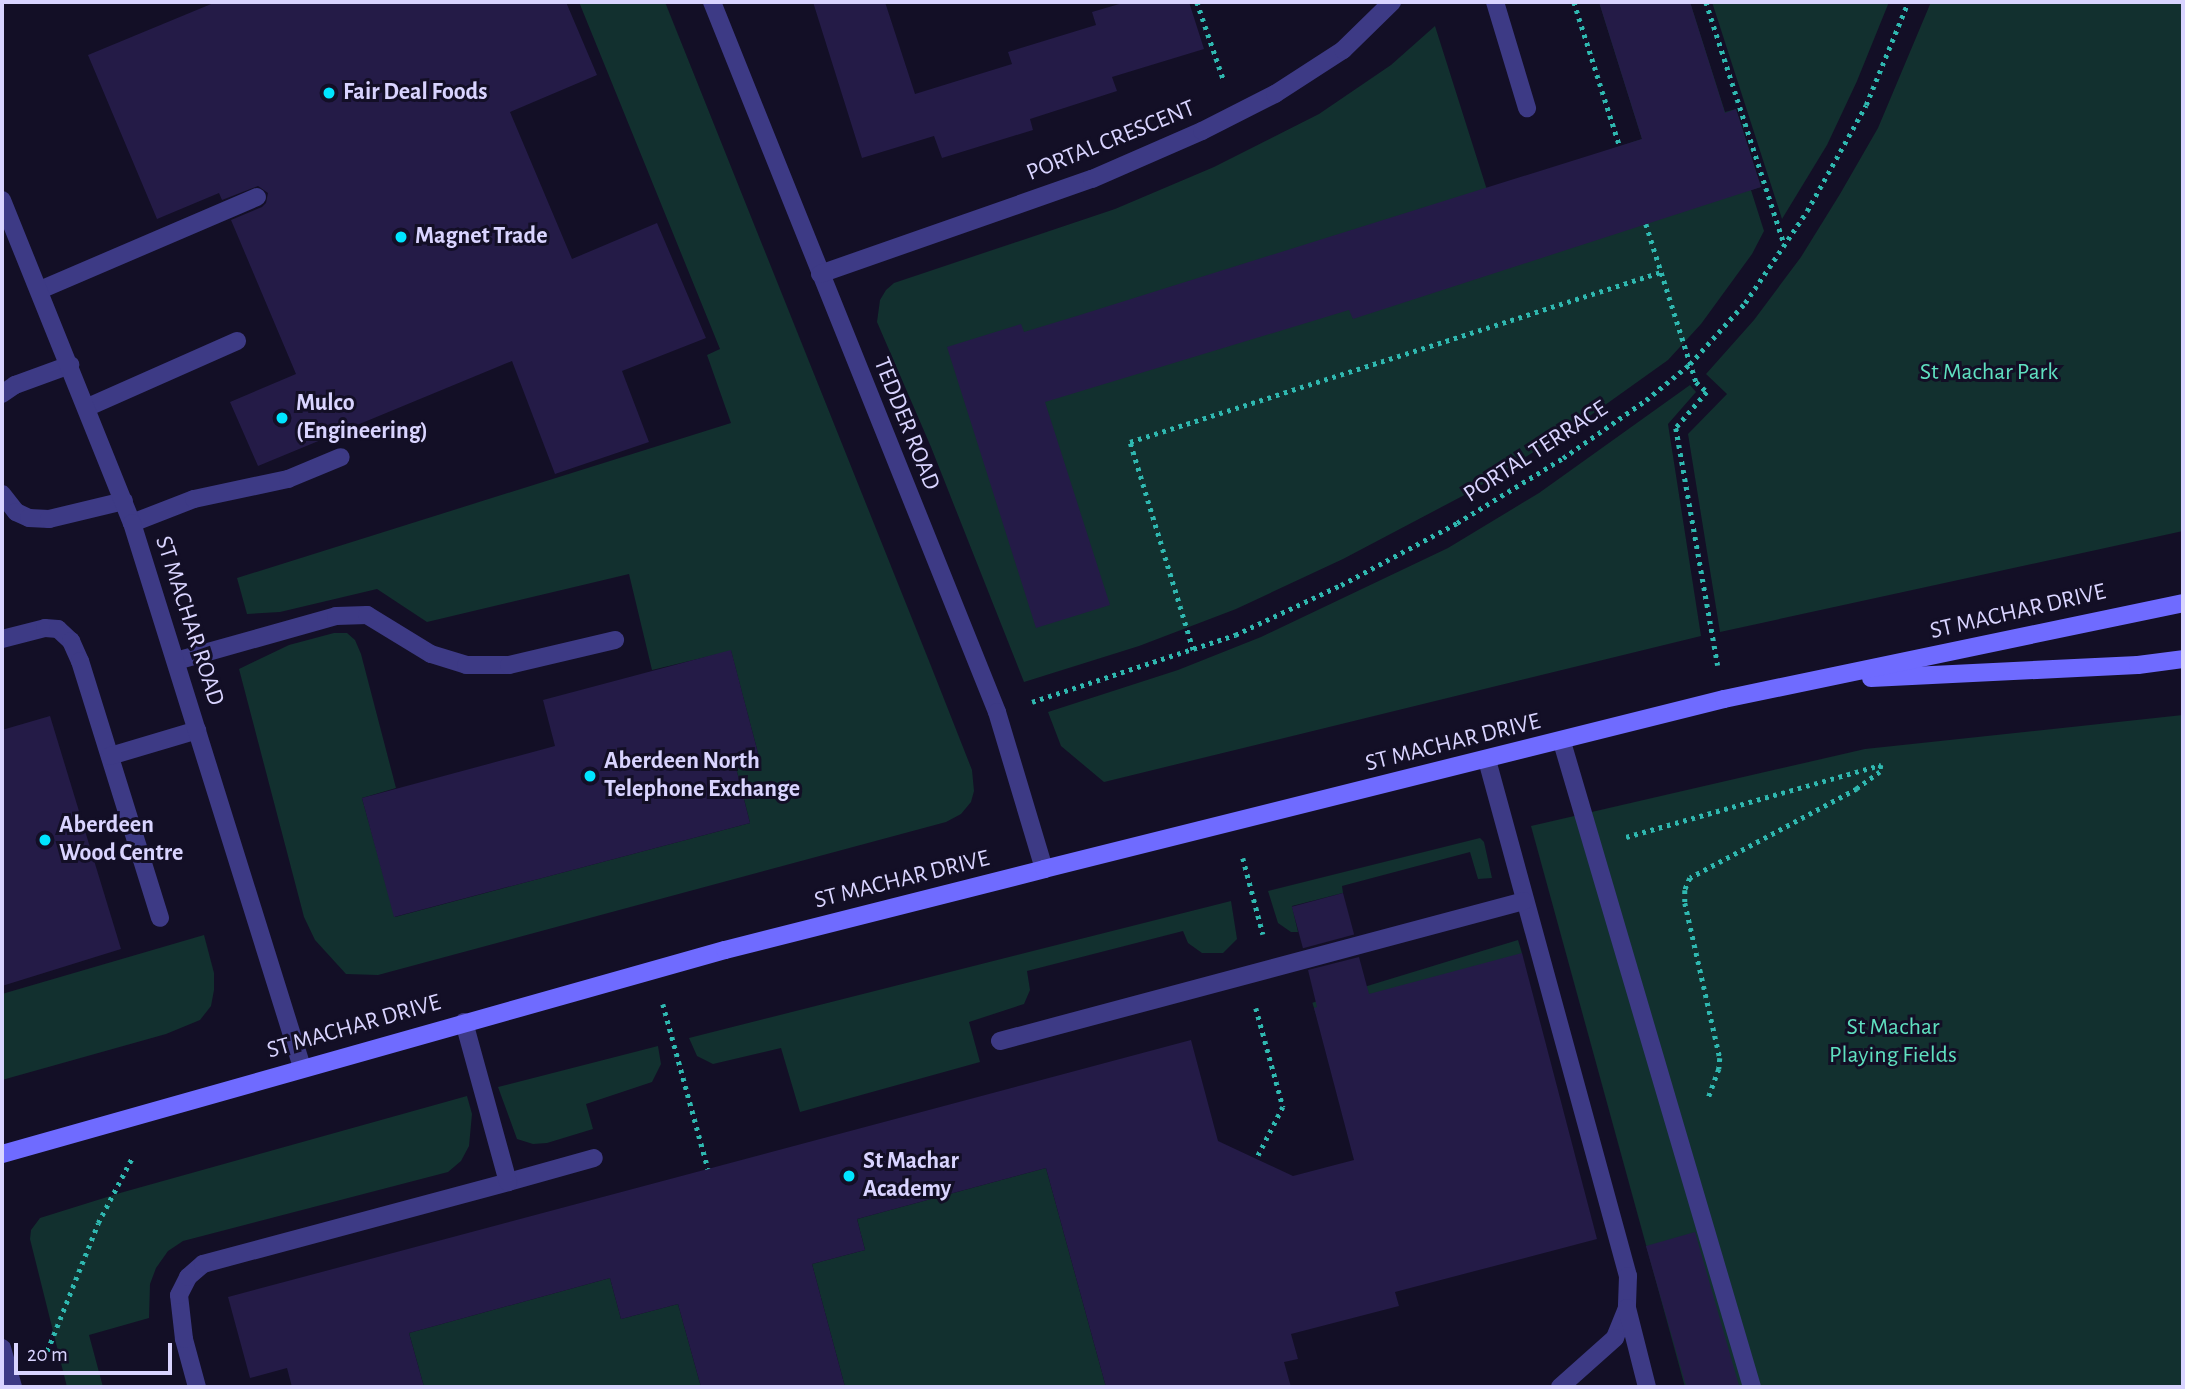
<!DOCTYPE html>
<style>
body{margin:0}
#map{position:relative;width:2185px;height:1389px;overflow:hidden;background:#130f26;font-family:"Alegreya Sans",sans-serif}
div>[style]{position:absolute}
.green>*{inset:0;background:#12302f;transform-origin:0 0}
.building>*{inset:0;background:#241b47;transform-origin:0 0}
.path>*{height:4.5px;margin-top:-2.25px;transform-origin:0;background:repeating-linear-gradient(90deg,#2fb8b0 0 3.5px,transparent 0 8.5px)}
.lane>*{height:18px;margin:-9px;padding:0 9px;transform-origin:9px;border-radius:9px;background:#3d3a85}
.street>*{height:18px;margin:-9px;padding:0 9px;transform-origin:9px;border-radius:9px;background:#3d3a85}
.secondary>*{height:18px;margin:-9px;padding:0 9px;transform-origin:9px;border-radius:9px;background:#6f6bff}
.dots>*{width:19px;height:19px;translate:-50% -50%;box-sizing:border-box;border:4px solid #130f26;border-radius:50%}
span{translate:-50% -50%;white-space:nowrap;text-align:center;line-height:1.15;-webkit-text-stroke:6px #130f26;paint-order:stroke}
.poi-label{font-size:24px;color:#d9d4ff;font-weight:700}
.left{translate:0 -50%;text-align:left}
.street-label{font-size:24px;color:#d9d4ff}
.park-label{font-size:24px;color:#5fe0c0}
.frame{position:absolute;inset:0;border:4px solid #d9d4ff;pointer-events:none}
.scale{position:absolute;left:14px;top:1343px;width:158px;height:32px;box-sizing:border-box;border:4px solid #d9d4ff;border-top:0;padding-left:9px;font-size:21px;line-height:24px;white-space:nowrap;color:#d9d4ff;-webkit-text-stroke:5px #130f26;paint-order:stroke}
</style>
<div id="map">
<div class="green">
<i style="clip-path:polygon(579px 2px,665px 2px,931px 666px,972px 770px,974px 791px,971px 802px,961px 814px,946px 822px,378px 975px,346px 974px,315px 940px,304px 917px,239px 669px,289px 645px,334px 633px,347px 633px,355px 640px,361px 654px,396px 788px,362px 798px,395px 917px,750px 823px,735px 764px,759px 757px,731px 651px,652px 670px,629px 574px,427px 622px,377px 589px,280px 612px,247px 614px,237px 578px,731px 423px,707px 355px,720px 349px)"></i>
<i style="clip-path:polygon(1599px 2px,1690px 2px,1725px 112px,1736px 109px,1761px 187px,1751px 190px,1764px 231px,1752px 254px,1701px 324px,1668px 360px,1584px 420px,1472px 491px,1343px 559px,1236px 609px,1139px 646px,1024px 682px,931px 447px,877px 322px,880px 300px,886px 290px,894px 283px,1115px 209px,1214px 167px,1319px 114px,1391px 65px,1435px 26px,1487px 190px,1642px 139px)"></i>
<i style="clip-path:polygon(1712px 2px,1889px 2px,1857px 81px,1827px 145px,1782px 219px)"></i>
<i style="clip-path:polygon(1931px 2px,2183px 2px,2183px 531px,1720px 632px,1688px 434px,1727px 394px,1706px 374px,1754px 320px,1801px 257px,1840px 194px,1878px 128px)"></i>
<i style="clip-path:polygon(1690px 385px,1696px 392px,1668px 424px,1701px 636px,1104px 782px,1061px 746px,1048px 712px,1178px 670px,1261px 637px,1448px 548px,1539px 493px)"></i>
<i style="clip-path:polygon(2183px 715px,2183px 1387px,1685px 1387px,1531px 826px,1865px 749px)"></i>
<i style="clip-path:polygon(1480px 838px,1484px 842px,1492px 878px,1478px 879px,1470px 852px,1342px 886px,1343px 893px,1292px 906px,1298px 932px,1291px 932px,1278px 923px,1268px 891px)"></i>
<i style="clip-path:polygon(1231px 901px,1237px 939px,1223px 953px,1202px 953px,1188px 943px,1183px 931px,1027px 971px,1030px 990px,1024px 1004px,969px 1022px,980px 1062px,800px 1112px,781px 1048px,713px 1064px,697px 1056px,689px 1038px)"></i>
<i style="clip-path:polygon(204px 935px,214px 973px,214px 990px,211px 1006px,200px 1020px,166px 1034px,2px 1080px,2px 994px)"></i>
<i style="left:1518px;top:940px;width:14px;height:215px;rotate:73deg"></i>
<i style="clip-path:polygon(658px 1046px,661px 1064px,652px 1082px,586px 1104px,593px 1129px,547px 1143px,533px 1144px,517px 1139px,498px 1087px)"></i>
<i style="clip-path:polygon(467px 1096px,472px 1114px,469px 1146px,461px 1161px,448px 1172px,183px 1241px,168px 1251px,156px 1268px,150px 1284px,149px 1318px,89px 1335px,103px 1387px,67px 1387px,30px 1239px,31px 1230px,40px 1218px,120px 1193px)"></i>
<i style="clip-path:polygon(1046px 1168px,1106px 1387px,845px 1387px,812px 1264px,865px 1250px,857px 1219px)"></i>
<i style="clip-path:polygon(610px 1278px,621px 1319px,678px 1304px,701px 1387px,424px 1387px,409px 1333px)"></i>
</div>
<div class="building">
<i style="clip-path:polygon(216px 2px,566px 2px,597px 75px,510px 112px,572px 259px,657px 223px,706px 338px,622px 371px,649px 442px,555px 474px,512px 361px,258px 466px,230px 402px,296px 374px,231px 220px,262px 207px,266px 203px,268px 193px,258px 186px,222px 200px,219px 193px,157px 219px,88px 55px)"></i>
<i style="clip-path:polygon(813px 2px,885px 2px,915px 94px,1012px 64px,1008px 52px,1096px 25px,1092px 12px,1126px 2px,1189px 2px,1204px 49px,1112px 77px,1117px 91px,1030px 119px,1033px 130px,942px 158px,934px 136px,862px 158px)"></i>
<i style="clip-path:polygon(1599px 2px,1690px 2px,1725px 113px,1736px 109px,1761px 187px,1353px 319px,1349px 310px,1045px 402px,1110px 605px,1036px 628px,947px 347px,1021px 324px,1024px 332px,1080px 315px,1642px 139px)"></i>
<i style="clip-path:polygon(731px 650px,759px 757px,735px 764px,750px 823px,394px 917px,362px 798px,555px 746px,543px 700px)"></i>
<i style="clip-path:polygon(50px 716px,121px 949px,2px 986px,2px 730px)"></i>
<i style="left:1343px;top:893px;width:43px;height:53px;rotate:75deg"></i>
<i style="clip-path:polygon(1522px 953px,1597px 1239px,1395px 1292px,1399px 1306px,1291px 1334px,1298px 1359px,1284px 1362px,1291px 1387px,1106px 1387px,1046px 1168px,857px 1219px,865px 1250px,812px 1264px,845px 1387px,701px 1387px,678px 1304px,621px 1319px,610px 1278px,409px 1333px,424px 1387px,292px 1387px,287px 1368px,250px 1378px,228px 1297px,1191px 1040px,1218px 1141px,1293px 1176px,1354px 1160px,1314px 1008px,1317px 1007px,1308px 970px,1359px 957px,1369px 994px)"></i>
<i style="left:1695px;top:1232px;width:161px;height:51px;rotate:74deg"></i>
</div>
<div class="path">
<i style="left:1197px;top:2px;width:83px;rotate:71.1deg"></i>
<i style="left:1574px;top:2px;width:152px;rotate:72.4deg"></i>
<i style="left:1706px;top:2px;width:254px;rotate:72.1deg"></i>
<i style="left:1646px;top:224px;width:166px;rotate:72.4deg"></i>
<i style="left:1696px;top:382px;width:15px;rotate:42deg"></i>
<i style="left:1707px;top:392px;width:48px;rotate:130.7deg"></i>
<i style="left:1676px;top:428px;width:241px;rotate:80deg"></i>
<i style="left:1193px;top:650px;width:217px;rotate:-106.9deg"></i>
<i style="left:1130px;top:442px;width:558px;rotate:-17.75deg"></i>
<i style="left:1032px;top:702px;width:214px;rotate:-18.3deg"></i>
<i style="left:1235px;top:635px;width:117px;rotate:-25.3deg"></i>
<i style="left:1341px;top:585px;width:132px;rotate:-28.1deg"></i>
<i style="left:1457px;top:523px;width:124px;rotate:-31.5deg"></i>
<i style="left:1563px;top:458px;width:101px;rotate:-34.9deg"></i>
<i style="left:1646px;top:400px;width:57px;rotate:-39.3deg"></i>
<i style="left:1690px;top:364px;width:82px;rotate:-48deg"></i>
<i style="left:1745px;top:303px;width:111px;rotate:-56deg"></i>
<i style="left:1807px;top:211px;width:121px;rotate:-60.9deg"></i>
<i style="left:1866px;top:105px;width:111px;rotate:-67.8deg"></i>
<i style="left:1626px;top:837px;width:265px;rotate:-15.8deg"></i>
<i style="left:1881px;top:765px;width:7px;rotate:98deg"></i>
<i style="left:1880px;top:772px;width:29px;rotate:144deg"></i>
<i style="left:1857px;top:789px;width:189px;rotate:151.9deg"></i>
<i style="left:1690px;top:878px;width:13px;rotate:113deg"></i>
<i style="left:1685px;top:890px;width:13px;rotate:90deg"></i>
<i style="left:1685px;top:903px;width:159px;rotate:77.3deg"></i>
<i style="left:1720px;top:1058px;width:11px;rotate:95deg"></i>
<i style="left:1719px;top:1069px;width:33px;rotate:110deg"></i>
<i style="left:1243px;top:858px;width:79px;rotate:75.3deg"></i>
<i style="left:663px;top:1004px;width:171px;rotate:74.7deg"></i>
<i style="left:1256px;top:1008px;width:103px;rotate:74.7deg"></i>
<i style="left:1283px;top:1107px;width:57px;rotate:117deg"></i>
<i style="left:44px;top:1359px;width:146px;rotate:-68.3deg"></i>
<i style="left:98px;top:1223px;width:76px;rotate:-62.4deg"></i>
</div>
<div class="lane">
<i style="left:1495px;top:2px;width:111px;rotate:73.2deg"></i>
<i style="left:40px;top:290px;width:236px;rotate:-23.2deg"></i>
<i style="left:2px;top:394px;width:16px;rotate:-35deg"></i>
<i style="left:15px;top:385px;width:59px;rotate:-20deg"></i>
<i style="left:88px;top:407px;width:163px;rotate:-23.9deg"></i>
<i style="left:2px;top:494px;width:23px;rotate:52deg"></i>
<i style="left:16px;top:512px;width:14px;rotate:25deg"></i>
<i style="left:29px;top:518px;width:20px;rotate:3deg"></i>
<i style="left:49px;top:519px;width:77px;rotate:-13.5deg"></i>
<i style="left:132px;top:523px;width:66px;rotate:-21.2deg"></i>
<i style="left:194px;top:499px;width:96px;rotate:-12deg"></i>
<i style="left:288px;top:479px;width:57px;rotate:-22.5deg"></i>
<i style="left:2px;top:639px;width:44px;rotate:-14.3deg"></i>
<i style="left:45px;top:628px;width:13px;rotate:4deg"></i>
<i style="left:58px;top:629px;width:18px;rotate:43deg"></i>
<i style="left:71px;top:641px;width:22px;rotate:66deg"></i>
<i style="left:80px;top:661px;width:269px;rotate:72.7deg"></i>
<i style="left:176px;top:661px;width:166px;rotate:-15.7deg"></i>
<i style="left:336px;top:616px;width:31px;rotate:-2deg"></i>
<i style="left:367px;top:615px;width:75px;rotate:31.4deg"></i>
<i style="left:431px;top:654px;width:37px;rotate:17deg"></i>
<i style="left:466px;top:665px;width:43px"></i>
<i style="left:509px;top:665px;width:109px;rotate:-13.3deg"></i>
<i style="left:1562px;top:742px;width:672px;rotate:73.59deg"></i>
<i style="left:110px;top:756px;width:91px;rotate:-16.6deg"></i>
<i style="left:1487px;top:760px;width:535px;rotate:74.72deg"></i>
<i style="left:1628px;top:1276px;width:32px;rotate:92deg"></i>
<i style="left:1627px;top:1308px;width:32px;rotate:112deg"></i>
<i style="left:1615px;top:1338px;width:74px;rotate:138.3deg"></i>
<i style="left:1000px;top:1041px;width:542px;rotate:-14.96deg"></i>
<i style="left:508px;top:1182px;width:89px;rotate:-15.6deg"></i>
<i style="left:1627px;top:1308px;width:81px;rotate:75.8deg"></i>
<i style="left:197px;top:1387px;width:50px;rotate:-105.2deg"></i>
<i style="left:184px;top:1339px;width:44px;rotate:-96.5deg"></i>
<i style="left:179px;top:1295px;width:20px;rotate:-63deg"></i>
<i style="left:188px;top:1277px;width:20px;rotate:-41deg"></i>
<i style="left:203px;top:1264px;width:316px;rotate:-15deg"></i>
<i style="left:508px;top:1182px;width:166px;rotate:-105.4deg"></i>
</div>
<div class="street">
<i style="left:712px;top:2px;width:765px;rotate:68.13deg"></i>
<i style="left:997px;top:712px;width:164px;rotate:73.3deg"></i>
<i style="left:2px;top:200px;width:348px;rotate:68.1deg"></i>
<i style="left:132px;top:523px;width:570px;rotate:72.65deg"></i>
<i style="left:820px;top:274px;width:288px;rotate:-19.3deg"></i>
<i style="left:1092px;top:179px;width:120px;rotate:-23.6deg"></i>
<i style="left:1202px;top:131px;width:82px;rotate:-26.9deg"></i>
<i style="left:1275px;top:94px;width:81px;rotate:-32.9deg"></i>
<i style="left:1343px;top:50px;width:69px;rotate:-44.4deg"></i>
<i style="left:2px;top:1348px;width:41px;rotate:74.2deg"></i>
</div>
<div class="secondary">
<i style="left:1871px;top:678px;width:267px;rotate:-2.8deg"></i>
<i style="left:2138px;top:665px;width:45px;rotate:-7.6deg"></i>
<i style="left:2px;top:1154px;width:751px;rotate:-15.76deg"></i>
<i style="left:725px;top:950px;width:329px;rotate:-14.2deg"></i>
<i style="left:1044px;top:869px;width:701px;rotate:-14.04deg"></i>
<i style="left:1724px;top:699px;width:469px;rotate:-11.8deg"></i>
</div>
<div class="dots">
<i style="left:329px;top:93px;background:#00e5ff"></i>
<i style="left:401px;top:237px;background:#00e5ff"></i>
<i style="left:282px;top:418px;background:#00e5ff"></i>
<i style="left:590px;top:776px;background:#00e5ff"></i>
<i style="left:45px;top:840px;background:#00e5ff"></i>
<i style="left:849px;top:1176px;background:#00e5ff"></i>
</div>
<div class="poi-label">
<span class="left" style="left:343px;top:93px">Fair Deal Foods</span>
<span class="left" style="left:415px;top:237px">Magnet Trade</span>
<span class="left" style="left:296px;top:418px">Mulco<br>(Engineering)</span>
<span class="left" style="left:604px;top:776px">Aberdeen North<br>Telephone Exchange</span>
<span class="left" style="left:59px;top:840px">Aberdeen<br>Wood Centre</span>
<span class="left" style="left:863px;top:1176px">St Machar<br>Academy</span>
</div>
<div class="street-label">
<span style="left:1111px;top:141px;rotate:-22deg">PORTAL CRESCENT</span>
<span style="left:906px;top:424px;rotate:68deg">TEDDER ROAD</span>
<span style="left:1536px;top:452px;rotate:-33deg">PORTAL TERRACE</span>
<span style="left:2018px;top:612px;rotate:-13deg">ST MACHAR DRIVE</span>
<span style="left:189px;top:621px;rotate:72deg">ST MACHAR ROAD</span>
<span style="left:1453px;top:743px;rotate:-14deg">ST MACHAR DRIVE</span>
<span style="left:902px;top:880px;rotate:-14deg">ST MACHAR DRIVE</span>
<span style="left:354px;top:1027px;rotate:-16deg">ST MACHAR DRIVE</span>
</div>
<div class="park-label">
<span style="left:1989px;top:373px">St Machar Park</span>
<span style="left:1893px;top:1042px">St Machar<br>Playing Fields</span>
</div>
<div class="frame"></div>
<div class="scale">20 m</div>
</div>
